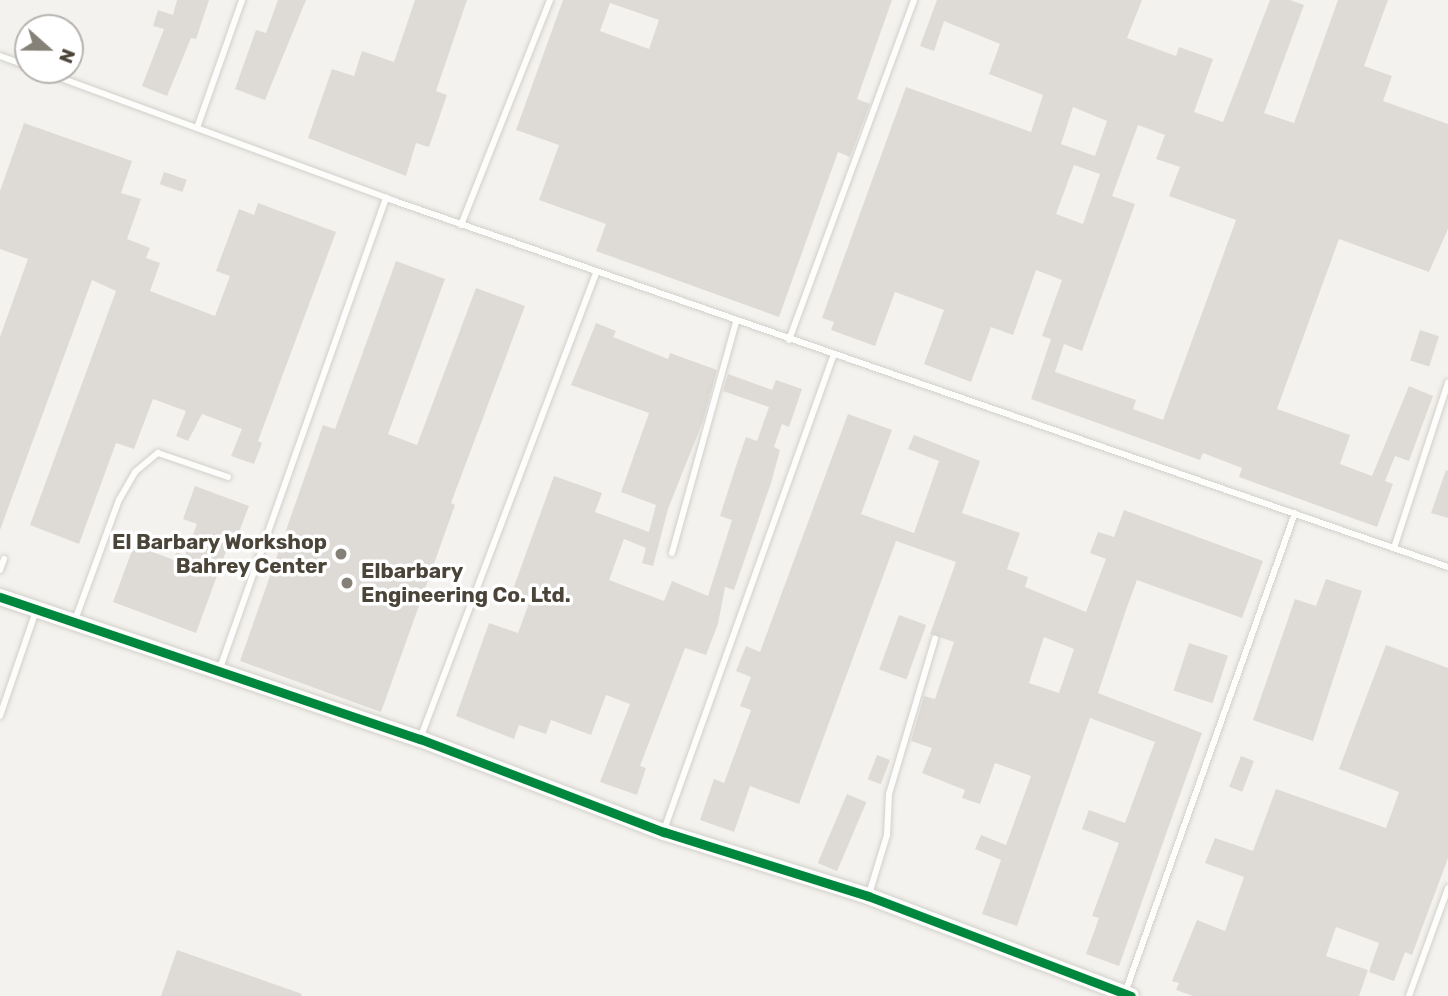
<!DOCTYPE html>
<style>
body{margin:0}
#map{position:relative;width:1448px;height:996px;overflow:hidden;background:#f4f2ee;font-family:Rubik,sans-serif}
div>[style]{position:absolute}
.building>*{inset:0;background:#dedbd6;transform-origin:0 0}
.roads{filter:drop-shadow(0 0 2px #d2d0cb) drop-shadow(0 0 2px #d2d0cb)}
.service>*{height:6px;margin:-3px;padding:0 3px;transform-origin:3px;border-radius:3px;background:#fdfdfc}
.tertiary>*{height:16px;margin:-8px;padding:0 8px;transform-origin:8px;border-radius:8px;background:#fdfdfc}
.cycleway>*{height:9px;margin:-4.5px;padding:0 4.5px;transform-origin:4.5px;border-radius:4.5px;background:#00873e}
.dots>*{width:19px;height:19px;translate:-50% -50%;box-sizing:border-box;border:4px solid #fff;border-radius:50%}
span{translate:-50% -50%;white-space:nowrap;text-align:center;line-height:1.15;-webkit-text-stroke:7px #fff;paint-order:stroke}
.poi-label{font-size:21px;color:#4b4439;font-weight:700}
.right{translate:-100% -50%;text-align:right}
.left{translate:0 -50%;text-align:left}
.north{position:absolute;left:14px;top:14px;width:70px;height:70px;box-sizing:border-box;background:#fff;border:2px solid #b7b4b0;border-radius:50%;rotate:111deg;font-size:19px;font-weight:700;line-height:28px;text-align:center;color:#4b4439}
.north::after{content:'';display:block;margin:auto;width:24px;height:32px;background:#868178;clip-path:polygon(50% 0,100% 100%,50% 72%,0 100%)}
</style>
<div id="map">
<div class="building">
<i style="clip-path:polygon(177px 0,209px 0,196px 39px,191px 38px,167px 96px,142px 86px,164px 29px,153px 26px,158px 10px,173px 15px)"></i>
<i style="clip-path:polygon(278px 0,306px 0,265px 100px,235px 89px,256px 30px,266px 33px)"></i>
<i style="clip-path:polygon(415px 0,467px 0,436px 91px,447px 95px,429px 147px,416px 143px,406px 176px,308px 138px,332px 69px,354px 76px,362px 51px,394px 62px)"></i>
<i style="clip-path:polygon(evenodd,563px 0,892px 0,857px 99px,870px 104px,850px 157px,838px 152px,779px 317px,596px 251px,606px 224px,539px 200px,559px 145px,516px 130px,563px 0,610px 3px,659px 20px,649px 49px,600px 31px,610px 3px)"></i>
<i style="clip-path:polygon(evenodd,937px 0,1142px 0,1127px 38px,1176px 56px,1179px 47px,1213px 59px,1194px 112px,1223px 122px,1270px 0,1290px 0,1304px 5px,1264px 113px,1294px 123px,1338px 0,1388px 0,1364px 66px,1392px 76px,1383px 101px,1448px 124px,1448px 229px,1429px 272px,1339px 239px,1277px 409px,1350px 435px,1340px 464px,1372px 476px,1409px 386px,1433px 396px,1409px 461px,1395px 456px,1385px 481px,1393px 484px,1377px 527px,1239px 477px,1242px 468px,1203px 453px,1200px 460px,1031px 399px,1051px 339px,1042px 336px,1062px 280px,1036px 270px,1013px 335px,991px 327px,971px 382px,924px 364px,944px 310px,895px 292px,875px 346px,831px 330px,834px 322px,822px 318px,906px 87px,1031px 132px,1043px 95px,989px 74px,1000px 44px,944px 21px,934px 51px,920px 46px,937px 0,1073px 107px,1107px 121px,1095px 156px,1061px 144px,1073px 107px,937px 0,1138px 125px,1165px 135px,1156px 159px,1180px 167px,1169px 196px,1236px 220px,1163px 420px,1133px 409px,1136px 400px,1055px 372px,1064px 344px,1082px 351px,1135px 204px,1112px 196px,1138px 125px,937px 0,1074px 165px,1100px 174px,1083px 224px,1056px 214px,1074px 165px)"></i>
<i style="clip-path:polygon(24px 123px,132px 161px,121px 193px,141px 199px,127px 239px,150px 248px,146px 258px,160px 263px,150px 291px,215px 316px,230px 276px,216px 271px,239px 209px,254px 215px,258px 203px,336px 232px,258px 441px,262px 443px,254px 464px,231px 456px,242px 429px,202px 414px,188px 441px,176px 436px,186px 411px,153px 399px,134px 449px,116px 443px,79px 544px,30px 525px,116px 291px,92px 280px,0 530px,0 337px,28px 259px,0 249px,0 191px)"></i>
<i style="left:164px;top:172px;width:24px;height:13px;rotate:19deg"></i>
<i style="clip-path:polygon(396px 261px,445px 279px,388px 434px,417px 445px,476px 288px,525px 306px,451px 503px,455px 505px,381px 712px,240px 661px,323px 425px,335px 429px)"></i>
<i style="clip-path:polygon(596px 323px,616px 331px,613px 337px,668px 359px,670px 353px,717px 370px,703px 421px,668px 509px,653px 566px,642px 563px,646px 548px,624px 539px,609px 580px,664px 601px,672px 581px,708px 596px,732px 520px,720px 516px,736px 466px,746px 437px,757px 441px,769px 407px,723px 391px,728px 374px,772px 390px,776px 380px,802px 389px,789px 427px,782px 424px,774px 447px,780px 450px,771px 483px,734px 590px,725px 587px,718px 624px,706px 655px,685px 648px,640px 766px,646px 768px,637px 795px,600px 782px,630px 704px,606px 695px,591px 735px,551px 720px,546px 734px,519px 725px,514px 739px,456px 716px,489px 623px,518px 633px,531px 598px,512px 592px,554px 476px,602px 493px,595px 512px,649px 532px,656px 505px,621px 492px,649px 413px,571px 385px)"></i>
<i style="left:1420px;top:330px;width:20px;height:32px;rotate:18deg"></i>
<i style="clip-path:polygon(evenodd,848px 414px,892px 430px,861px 514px,914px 533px,939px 461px,908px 449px,914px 435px,980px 461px,962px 513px,1020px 533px,1007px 569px,1028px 577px,1025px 587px,1086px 612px,1106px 559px,1090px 553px,1098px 532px,1114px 537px,1124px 510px,1263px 561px,1242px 618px,1137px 580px,1127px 607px,1098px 693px,1202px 733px,1119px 966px,1086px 954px,1099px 918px,1092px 916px,1119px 843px,1082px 829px,1089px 810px,1125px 823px,1155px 742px,1090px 718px,1017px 926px,982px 914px,1001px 860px,975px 849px,981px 835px,1006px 845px,1031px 776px,995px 763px,980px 804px,962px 798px,965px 790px,922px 773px,932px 748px,911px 741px,924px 696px,935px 699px,954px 642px,930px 634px,956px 562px,896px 541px,799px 804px,750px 786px,734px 832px,700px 820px,714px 779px,724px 783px,751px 710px,740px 706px,751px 677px,736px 671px,746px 646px,760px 652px,848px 414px,1044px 637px,1074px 649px,1059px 693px,1029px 683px,1044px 637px)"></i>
<i style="clip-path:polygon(1446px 470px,1448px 471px,1448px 518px,1431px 513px)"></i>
<i style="clip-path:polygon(195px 486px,249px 506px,237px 537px,232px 535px,196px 633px,113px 602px,134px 545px,174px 560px,176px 552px,185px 555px,197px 524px,183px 519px)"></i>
<i style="clip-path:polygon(1326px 579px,1362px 591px,1313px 741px,1253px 720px,1295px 599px,1316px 606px)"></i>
<i style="left:899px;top:615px;width:29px;height:58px;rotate:20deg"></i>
<i style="left:1189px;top:643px;width:41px;height:50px;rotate:18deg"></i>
<i style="clip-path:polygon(1386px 645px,1448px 668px,1448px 858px,1412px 955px,1405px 952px,1394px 981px,1369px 972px,1379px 943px,1336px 927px,1326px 956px,1368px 970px,1359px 996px,1193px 996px,1176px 990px,1179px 983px,1172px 981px,1197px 920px,1225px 931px,1244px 877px,1205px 863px,1215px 838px,1253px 851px,1276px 789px,1386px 828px,1399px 792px,1339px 769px)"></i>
<i style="left:877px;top:755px;width:14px;height:26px;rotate:21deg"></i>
<i style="left:1241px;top:756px;width:14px;height:33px;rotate:21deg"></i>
<i style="left:847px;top:794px;width:21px;height:75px;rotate:23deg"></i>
<i style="clip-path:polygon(177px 950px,302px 994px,301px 996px,161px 996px)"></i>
</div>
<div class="roads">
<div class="service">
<i style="left:0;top:56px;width:30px;rotate:20deg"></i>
<i style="left:39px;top:70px;width:370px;rotate:20.2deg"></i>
<i style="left:197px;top:128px;width:136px;rotate:-70.6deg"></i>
<i style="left:461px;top:225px;width:242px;rotate:-68.4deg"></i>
<i style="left:789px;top:340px;width:362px;rotate:-69.8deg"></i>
<i style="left:1394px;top:548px;width:174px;rotate:-71.9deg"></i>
<i style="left:672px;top:553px;width:239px;rotate:-74.5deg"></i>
<i style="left:0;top:570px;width:12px;rotate:-70deg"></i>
<i style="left:75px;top:620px;width:128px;rotate:-69.9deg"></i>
<i style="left:119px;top:500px;width:32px;rotate:-60deg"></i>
<i style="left:135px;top:472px;width:30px;rotate:-40deg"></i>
<i style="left:158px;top:453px;width:74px;rotate:18.9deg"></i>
<i style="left:219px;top:671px;width:502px;rotate:-70.55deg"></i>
<i style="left:386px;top:198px;width:1124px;rotate:19.16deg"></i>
<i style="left:0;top:716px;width:111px;rotate:-71.1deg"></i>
<i style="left:420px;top:739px;width:499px;rotate:-69.3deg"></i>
<i style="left:664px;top:830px;width:505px;rotate:-70.35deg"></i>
<i style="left:869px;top:894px;width:62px;rotate:-73deg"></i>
<i style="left:887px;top:835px;width:41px;rotate:-87.2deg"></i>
<i style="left:889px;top:794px;width:162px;rotate:-73.5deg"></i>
<i style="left:1125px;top:993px;width:509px;rotate:-70.5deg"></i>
<i style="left:1409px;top:996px;width:115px;rotate:-70.1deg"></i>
</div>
<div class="tertiary">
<i style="left:0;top:597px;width:443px;rotate:18.7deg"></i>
<i style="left:420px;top:739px;width:261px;rotate:20.9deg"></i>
<i style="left:664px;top:832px;width:214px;rotate:17.4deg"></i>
<i style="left:868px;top:896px;width:281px;rotate:20.8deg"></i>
</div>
</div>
<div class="cycleway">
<i style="left:0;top:597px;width:443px;rotate:18.7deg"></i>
<i style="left:420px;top:739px;width:261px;rotate:20.9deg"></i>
<i style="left:664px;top:832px;width:214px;rotate:17.4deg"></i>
<i style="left:868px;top:896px;width:281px;rotate:20.8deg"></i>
</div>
<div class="dots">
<i style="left:341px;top:554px;background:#868178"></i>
<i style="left:347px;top:583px;background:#868178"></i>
</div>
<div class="poi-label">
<span class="right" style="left:327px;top:554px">El Barbary Workshop<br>Bahrey Center</span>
<span class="left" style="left:361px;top:583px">Elbarbary<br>Engineering Co. Ltd.</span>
</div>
<div class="north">N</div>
</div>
